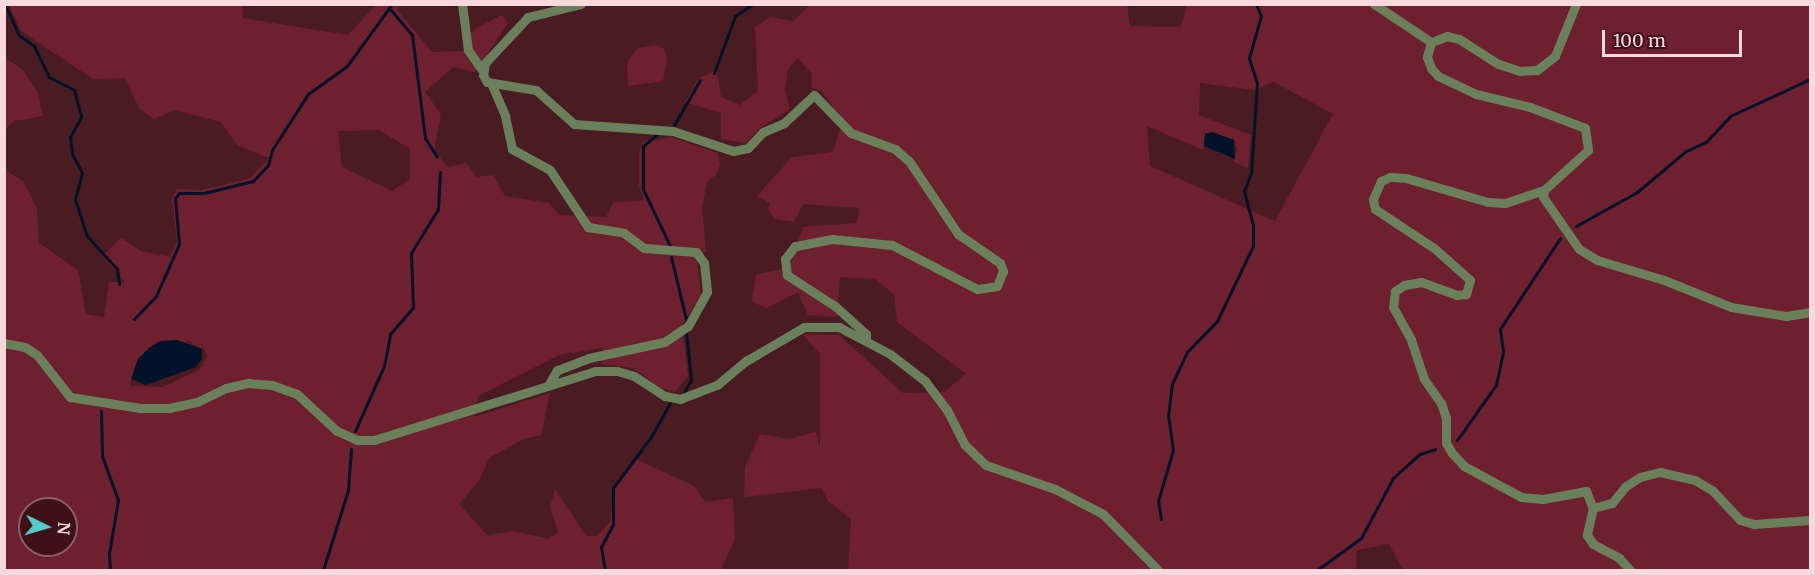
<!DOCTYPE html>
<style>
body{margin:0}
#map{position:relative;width:1815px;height:575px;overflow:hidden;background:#4a1b21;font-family:Merriweather,serif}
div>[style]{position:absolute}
.green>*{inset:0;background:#6f202e}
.water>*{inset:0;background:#01132b}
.stream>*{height:3px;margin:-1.5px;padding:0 1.5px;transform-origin:1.5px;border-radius:1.5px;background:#01132b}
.minor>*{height:9px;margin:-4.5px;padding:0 4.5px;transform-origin:4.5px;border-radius:4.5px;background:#69805b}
span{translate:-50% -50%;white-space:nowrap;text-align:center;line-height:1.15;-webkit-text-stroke:4.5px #3e1018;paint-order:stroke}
.frame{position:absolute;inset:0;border:6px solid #f9d9db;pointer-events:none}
.north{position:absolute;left:18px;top:497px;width:60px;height:60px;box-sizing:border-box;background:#3e1018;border:2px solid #896066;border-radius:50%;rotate:95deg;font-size:16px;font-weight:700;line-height:24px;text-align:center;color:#f9d9db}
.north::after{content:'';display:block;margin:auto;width:21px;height:27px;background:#53cdcb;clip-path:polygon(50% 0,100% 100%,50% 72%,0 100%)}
.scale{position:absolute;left:1602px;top:30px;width:140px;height:27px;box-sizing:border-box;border:3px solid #f9d9db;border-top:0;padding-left:8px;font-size:18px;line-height:21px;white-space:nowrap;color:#f9d9db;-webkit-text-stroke:4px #3e1018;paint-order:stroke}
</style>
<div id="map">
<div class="green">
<i style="clip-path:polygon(evenodd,834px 4px,1127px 5px,1130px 26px,1180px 27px,1188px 4px,1810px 5px,1810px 570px,1408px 570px,1402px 568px,1389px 544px,1357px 550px,1356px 570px,848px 570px,851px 519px,828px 501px,822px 488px,744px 497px,745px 467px,760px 434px,789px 439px,816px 432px,820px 449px,820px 354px,802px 334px,839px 335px,903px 393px,944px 392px,966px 374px,897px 322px,894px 294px,874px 279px,840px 277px,837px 317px,808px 315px,798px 292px,767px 308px,752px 302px,756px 275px,789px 267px,803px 227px,857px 223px,859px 208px,803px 204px,794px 222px,775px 219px,768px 209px,770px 203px,757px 196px,792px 157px,833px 152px,843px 120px,822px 92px,811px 87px,812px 74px,798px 58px,788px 69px,785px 90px,790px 109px,759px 129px,746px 143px,721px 139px,721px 113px,685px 102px,699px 78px,717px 70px,721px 97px,740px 105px,758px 91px,755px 27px,770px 17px,793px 21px,810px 5px,834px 4px,1274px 82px,1333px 114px,1275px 221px,1150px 166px,1147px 126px,1203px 150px,1205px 134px,1212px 132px,1234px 140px,1237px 148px,1234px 162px,1248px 168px,1251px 135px,1199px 115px,1200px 83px,1254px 90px,1274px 82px)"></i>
<i style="clip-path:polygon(evenodd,9px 5px,243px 5px,242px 18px,348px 35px,376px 5px,398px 5px,397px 10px,432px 52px,463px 51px,473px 30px,502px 15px,508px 23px,475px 72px,453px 67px,425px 92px,441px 114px,434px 151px,448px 167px,466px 163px,477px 177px,493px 175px,505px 196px,549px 203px,559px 215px,606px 217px,613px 203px,644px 200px,639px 185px,639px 152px,643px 142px,672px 137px,718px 153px,720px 165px,716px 175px,707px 181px,702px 208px,706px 251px,697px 260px,701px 295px,682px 325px,688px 376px,675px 392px,659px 387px,633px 368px,601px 364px,603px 348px,559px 355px,478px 396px,474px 417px,550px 393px,541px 435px,524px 439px,489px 458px,479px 481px,459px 504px,487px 535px,513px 531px,548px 539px,558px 532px,550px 507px,555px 489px,586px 536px,597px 536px,610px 522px,614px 489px,636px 459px,694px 486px,705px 502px,733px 498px,735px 538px,721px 570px,5px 570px,5px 170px,23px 181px,37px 209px,39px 243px,78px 270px,86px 314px,104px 317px,109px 282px,125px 282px,102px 256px,121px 238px,141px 251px,170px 257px,177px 242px,172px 198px,177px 189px,201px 190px,249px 179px,269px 158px,237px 145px,221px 122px,174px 110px,154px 119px,139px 108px,125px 78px,93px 79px,21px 31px,9px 5px,379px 130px,410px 149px,410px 179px,392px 191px,342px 167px,338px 131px,379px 130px,9px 5px,189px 341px,202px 349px,201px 342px,207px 357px,199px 370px,163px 387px,129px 386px,138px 359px,189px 341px,9px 5px,30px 509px,66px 509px,66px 545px,30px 545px,30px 509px)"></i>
<i style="clip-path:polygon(657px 45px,664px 49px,667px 60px,663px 81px,628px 86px,627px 62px,638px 48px)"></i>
<i style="clip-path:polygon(5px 58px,22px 69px,38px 93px,43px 116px,14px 121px,5px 130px)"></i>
</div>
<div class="water">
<i style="clip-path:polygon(1212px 132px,1234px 140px,1235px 159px,1204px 146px,1205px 134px)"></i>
<i style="clip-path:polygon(177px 340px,202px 349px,202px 359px,196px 367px,146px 385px,131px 379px,138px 359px,149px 348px,160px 341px)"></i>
</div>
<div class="stream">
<i style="left:5px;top:4px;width:34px;rotate:66deg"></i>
<i style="left:19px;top:35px;width:19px;rotate:36deg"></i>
<i style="left:34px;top:46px;width:34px;rotate:64deg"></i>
<i style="left:49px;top:77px;width:28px;rotate:27deg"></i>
<i style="left:74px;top:90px;width:28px;rotate:75deg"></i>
<i style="left:81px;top:117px;width:23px;rotate:119deg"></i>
<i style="left:70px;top:137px;width:17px;rotate:83deg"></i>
<i style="left:72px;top:154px;width:21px;rotate:62deg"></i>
<i style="left:82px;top:173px;width:27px;rotate:105deg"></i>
<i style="left:75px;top:199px;width:39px;rotate:72deg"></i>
<i style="left:87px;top:236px;width:45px;rotate:47.7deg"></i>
<i style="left:117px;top:269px;width:15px;rotate:82deg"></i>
<i style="left:391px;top:10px;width:33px;rotate:50deg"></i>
<i style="left:412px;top:35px;width:104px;rotate:82.8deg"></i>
<i style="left:425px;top:138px;width:22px;rotate:58deg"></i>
<i style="left:714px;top:73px;width:61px;rotate:-69.8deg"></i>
<i style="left:735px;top:16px;width:22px;rotate:-34deg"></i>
<i style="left:674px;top:125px;width:52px;rotate:-60deg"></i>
<i style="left:657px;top:134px;width:18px;rotate:139deg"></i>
<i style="left:643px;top:146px;width:43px;rotate:90deg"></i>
<i style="left:643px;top:189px;width:63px;rotate:64.7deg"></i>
<i style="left:1576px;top:226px;width:70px;rotate:-29.1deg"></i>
<i style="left:1637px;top:192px;width:64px;rotate:-39.9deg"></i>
<i style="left:1686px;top:151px;width:23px;rotate:-25deg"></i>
<i style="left:1707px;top:141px;width:34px;rotate:-47deg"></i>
<i style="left:1730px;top:116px;width:88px;rotate:-24.8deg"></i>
<i style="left:671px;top:257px;width:64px;rotate:76.4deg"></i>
<i style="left:134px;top:319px;width:32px;rotate:-46deg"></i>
<i style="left:156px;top:296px;width:57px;rotate:-66.1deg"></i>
<i style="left:179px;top:244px;width:46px;rotate:-95deg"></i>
<i style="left:175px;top:198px;width:6px;rotate:-51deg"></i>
<i style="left:179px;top:193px;width:25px"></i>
<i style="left:204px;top:193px;width:50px;rotate:-13.8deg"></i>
<i style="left:253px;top:181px;width:22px;rotate:-47deg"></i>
<i style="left:268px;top:165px;width:16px;rotate:-75deg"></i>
<i style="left:272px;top:150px;width:67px;rotate:-57.3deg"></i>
<i style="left:308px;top:94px;width:48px;rotate:-35.7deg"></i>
<i style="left:347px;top:66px;width:77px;rotate:-54deg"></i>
<i style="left:684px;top:392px;width:14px;rotate:-60deg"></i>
<i style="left:691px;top:380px;width:48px;rotate:-95.9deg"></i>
<i style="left:101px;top:411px;width:45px;rotate:88.7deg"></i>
<i style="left:102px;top:456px;width:47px;rotate:70deg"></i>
<i style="left:118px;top:500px;width:54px;rotate:99.6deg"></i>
<i style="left:109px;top:553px;width:17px;rotate:87deg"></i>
<i style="left:355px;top:431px;width:71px;rotate:-66deg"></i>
<i style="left:384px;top:366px;width:33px;rotate:-79deg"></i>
<i style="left:390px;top:334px;width:35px;rotate:-49deg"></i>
<i style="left:413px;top:308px;width:55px;rotate:-92.1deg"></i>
<i style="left:411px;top:253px;width:52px;rotate:-58.5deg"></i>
<i style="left:438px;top:209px;width:37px;rotate:-87deg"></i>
<i style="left:1457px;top:440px;width:67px;rotate:-54.7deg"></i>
<i style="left:1496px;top:385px;width:35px;rotate:-78deg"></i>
<i style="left:1503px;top:351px;width:22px;rotate:-98deg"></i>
<i style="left:1500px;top:329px;width:109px;rotate:-56.6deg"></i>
<i style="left:1161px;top:519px;width:18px;rotate:-99deg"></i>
<i style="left:1158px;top:501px;width:53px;rotate:-73.6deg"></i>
<i style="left:1173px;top:450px;width:34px;rotate:-98deg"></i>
<i style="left:1168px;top:416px;width:32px;rotate:-83deg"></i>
<i style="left:1172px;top:384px;width:35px;rotate:-65deg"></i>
<i style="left:1187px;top:352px;width:43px;rotate:-45.9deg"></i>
<i style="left:1217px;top:321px;width:83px;rotate:-64.4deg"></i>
<i style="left:1253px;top:246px;width:21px;rotate:-90deg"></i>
<i style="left:1253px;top:225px;width:35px;rotate:-105deg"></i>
<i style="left:1244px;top:191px;width:19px;rotate:-69deg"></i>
<i style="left:1251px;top:173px;width:90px;rotate:-86.2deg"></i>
<i style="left:1257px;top:83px;width:26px;rotate:-108deg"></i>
<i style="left:1249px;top:58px;width:44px;rotate:-74.1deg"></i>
<i style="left:1261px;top:16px;width:13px;rotate:-113deg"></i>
<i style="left:323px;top:570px;width:84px;rotate:-72.6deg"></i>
<i style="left:348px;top:490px;width:41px;rotate:-85.8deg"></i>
<i style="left:605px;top:570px;width:23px;rotate:-100deg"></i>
<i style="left:601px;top:547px;width:26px;rotate:-62deg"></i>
<i style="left:613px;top:524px;width:36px;rotate:-90deg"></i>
<i style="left:613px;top:488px;width:64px;rotate:-53.3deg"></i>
<i style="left:651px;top:437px;width:39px;rotate:-61deg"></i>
<i style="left:1317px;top:570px;width:54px;rotate:-36deg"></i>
<i style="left:1361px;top:538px;width:68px;rotate:-61.9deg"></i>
<i style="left:1393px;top:478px;width:36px;rotate:-42deg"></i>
<i style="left:1420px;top:454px;width:16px;rotate:-18deg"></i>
</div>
<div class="minor">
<i style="left:462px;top:4px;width:46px;rotate:82.6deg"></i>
<i style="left:468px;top:50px;width:24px;rotate:55deg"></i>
<i style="left:581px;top:4px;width:55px;rotate:166.2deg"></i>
<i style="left:528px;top:17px;width:63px;rotate:133.1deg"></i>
<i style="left:485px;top:63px;width:12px;rotate:99deg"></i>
<i style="left:483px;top:75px;width:8px;rotate:60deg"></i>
<i style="left:487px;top:82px;width:50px;rotate:9.3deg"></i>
<i style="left:536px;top:90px;width:51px;rotate:41.8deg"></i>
<i style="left:574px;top:124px;width:99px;rotate:4deg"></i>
<i style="left:673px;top:131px;width:63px;rotate:18.4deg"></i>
<i style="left:733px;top:151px;width:15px;rotate:-11deg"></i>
<i style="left:748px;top:148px;width:22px;rotate:-47deg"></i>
<i style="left:763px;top:132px;width:23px;rotate:-23deg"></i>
<i style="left:784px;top:123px;width:41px;rotate:-43deg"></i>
<i style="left:814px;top:95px;width:53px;rotate:45.8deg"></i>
<i style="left:851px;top:133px;width:47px;rotate:20deg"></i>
<i style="left:895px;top:149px;width:18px;rotate:41deg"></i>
<i style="left:909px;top:161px;width:88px;rotate:56.1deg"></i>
<i style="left:958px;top:234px;width:51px;rotate:34.6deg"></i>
<i style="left:1000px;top:263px;width:9px;rotate:69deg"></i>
<i style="left:1003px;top:271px;width:16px;rotate:112deg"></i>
<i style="left:997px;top:286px;width:20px;rotate:171deg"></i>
<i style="left:977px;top:289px;width:96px;rotate:-152.6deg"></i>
<i style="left:892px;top:245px;width:60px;rotate:-174.3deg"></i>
<i style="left:832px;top:239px;width:38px;rotate:169deg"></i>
<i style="left:795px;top:246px;width:16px;rotate:128deg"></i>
<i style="left:785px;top:259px;width:16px;rotate:83deg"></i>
<i style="left:787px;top:275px;width:57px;rotate:32.9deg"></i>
<i style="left:835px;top:306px;width:42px;rotate:42.1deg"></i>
<i style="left:866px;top:334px;width:6px;rotate:90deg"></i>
<i style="left:1374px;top:4px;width:69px;rotate:33.7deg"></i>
<i style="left:1576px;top:4px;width:56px;rotate:112deg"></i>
<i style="left:1555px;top:56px;width:23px;rotate:142deg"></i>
<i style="left:1537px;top:70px;width:17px;rotate:177deg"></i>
<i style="left:1520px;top:71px;width:23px;rotate:-162deg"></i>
<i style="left:1498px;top:64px;width:46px;rotate:-147.3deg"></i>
<i style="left:1459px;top:39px;width:12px;rotate:-166deg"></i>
<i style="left:1447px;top:36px;width:17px;rotate:159deg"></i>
<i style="left:1431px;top:42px;width:16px;rotate:105deg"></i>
<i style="left:1427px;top:57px;width:12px;rotate:70deg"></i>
<i style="left:1431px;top:68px;width:11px;rotate:49deg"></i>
<i style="left:1438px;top:76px;width:42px;rotate:25.3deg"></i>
<i style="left:1476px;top:94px;width:56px;rotate:13.5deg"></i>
<i style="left:1530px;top:107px;width:59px;rotate:20.9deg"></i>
<i style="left:1585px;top:128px;width:22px;rotate:82deg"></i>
<i style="left:1588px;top:150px;width:59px;rotate:137.7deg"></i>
<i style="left:1544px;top:190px;width:7px;rotate:98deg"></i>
<i style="left:1543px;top:197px;width:63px;rotate:55.3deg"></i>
<i style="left:1579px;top:249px;width:21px;rotate:31deg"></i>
<i style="left:1597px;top:260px;width:70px;rotate:16.6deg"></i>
<i style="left:1664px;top:280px;width:72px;rotate:21.9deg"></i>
<i style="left:1731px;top:307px;width:56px;rotate:9.3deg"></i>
<i style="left:1786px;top:316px;width:24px;rotate:-9deg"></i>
<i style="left:492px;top:85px;width:34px;rotate:67deg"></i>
<i style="left:505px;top:116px;width:34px;rotate:78deg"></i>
<i style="left:512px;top:149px;width:43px;rotate:28.9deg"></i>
<i style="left:550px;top:170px;width:69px;rotate:56.3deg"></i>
<i style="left:588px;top:227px;width:36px;rotate:9deg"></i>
<i style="left:624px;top:233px;width:25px;rotate:37deg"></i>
<i style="left:644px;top:248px;width:52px;rotate:4.4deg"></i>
<i style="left:696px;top:252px;width:14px;rotate:54deg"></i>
<i style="left:704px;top:263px;width:29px;rotate:84deg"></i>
<i style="left:707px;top:292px;width:39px;rotate:119deg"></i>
<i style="left:688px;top:326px;width:29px;rotate:146deg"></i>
<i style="left:664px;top:342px;width:77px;rotate:168deg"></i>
<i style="left:589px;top:358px;width:34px;rotate:159deg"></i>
<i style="left:557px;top:370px;width:16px;rotate:120deg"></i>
<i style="left:1544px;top:190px;width:41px;rotate:161.6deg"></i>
<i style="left:1505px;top:203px;width:17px;rotate:-177deg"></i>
<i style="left:1488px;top:202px;width:85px;rotate:-163.7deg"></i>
<i style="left:1406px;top:178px;width:16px;rotate:-176deg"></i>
<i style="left:1390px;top:177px;width:10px;rotate:156deg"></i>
<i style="left:1381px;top:181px;width:20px;rotate:114deg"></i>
<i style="left:1373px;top:199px;width:10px;rotate:79deg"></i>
<i style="left:1375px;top:209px;width:71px;rotate:33.5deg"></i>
<i style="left:1434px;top:248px;width:48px;rotate:41.6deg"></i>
<i style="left:1470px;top:280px;width:15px;rotate:106deg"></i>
<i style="left:1466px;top:294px;width:9px;rotate:174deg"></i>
<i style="left:1457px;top:295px;width:38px;rotate:-160deg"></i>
<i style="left:1421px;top:282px;width:17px;rotate:170deg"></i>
<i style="left:1404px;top:285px;width:11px;rotate:146deg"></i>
<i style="left:1395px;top:291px;width:16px;rotate:97deg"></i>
<i style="left:1393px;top:307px;width:38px;rotate:61deg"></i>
<i style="left:1411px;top:340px;width:41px;rotate:71.6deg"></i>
<i style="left:1424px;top:379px;width:29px;rotate:55deg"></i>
<i style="left:1441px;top:403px;width:16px;rotate:72deg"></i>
<i style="left:1446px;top:418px;width:25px;rotate:90deg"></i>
<i style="left:1446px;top:443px;width:12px;rotate:59deg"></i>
<i style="left:1452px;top:453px;width:18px;rotate:47deg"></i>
<i style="left:1464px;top:466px;width:65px;rotate:28.5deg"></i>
<i style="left:1521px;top:497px;width:22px;rotate:5deg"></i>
<i style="left:1543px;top:499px;width:44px;rotate:-10.5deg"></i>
<i style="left:1586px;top:491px;width:18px;rotate:68deg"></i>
<i style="left:1593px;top:508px;width:28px;rotate:103deg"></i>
<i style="left:1587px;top:535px;width:11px;rotate:56deg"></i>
<i style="left:1593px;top:544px;width:30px;rotate:28deg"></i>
<i style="left:1619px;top:558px;width:16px;rotate:47deg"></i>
<i style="left:4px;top:343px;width:21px;rotate:11deg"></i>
<i style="left:25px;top:347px;width:14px;rotate:34deg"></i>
<i style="left:37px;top:355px;width:53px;rotate:51.8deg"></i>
<i style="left:70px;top:397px;width:71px;rotate:8.9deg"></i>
<i style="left:140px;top:408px;width:29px"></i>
<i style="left:169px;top:408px;width:29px;rotate:-12deg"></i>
<i style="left:197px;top:402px;width:32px;rotate:-26deg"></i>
<i style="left:226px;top:388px;width:23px;rotate:-13deg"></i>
<i style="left:248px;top:383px;width:24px;rotate:5deg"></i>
<i style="left:272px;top:385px;width:27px;rotate:20deg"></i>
<i style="left:297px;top:394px;width:54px;rotate:42.8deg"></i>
<i style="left:337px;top:431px;width:22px;rotate:24deg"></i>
<i style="left:357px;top:440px;width:17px"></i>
<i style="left:374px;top:440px;width:232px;rotate:-17.3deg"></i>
<i style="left:595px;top:371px;width:22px"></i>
<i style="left:617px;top:371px;width:18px;rotate:16deg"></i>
<i style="left:634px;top:376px;width:37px;rotate:33deg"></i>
<i style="left:665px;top:396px;width:15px;rotate:11deg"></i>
<i style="left:680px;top:399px;width:40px;rotate:-21deg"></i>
<i style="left:717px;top:385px;width:38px;rotate:-40deg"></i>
<i style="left:746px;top:361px;width:67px;rotate:-30.4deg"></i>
<i style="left:804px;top:327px;width:35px"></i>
<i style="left:839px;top:327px;width:58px;rotate:27.9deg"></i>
<i style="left:890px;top:354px;width:44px;rotate:37.6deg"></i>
<i style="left:925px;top:381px;width:36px;rotate:53deg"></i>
<i style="left:947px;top:410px;width:39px;rotate:63deg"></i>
<i style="left:965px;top:445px;width:29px;rotate:44deg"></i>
<i style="left:986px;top:465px;width:73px;rotate:19.2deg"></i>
<i style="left:1055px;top:489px;width:54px;rotate:27.5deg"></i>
<i style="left:1103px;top:514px;width:78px;rotate:45.5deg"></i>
<i style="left:1593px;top:508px;width:20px;rotate:-15deg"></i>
<i style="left:1612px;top:503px;width:22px;rotate:-51deg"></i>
<i style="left:1626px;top:486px;width:17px;rotate:-33deg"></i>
<i style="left:1640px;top:477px;width:21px;rotate:-14deg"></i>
<i style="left:1660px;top:472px;width:36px;rotate:13deg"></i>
<i style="left:1695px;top:480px;width:21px;rotate:31deg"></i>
<i style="left:1713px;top:491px;width:40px;rotate:47deg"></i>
<i style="left:1740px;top:520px;width:15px;rotate:16deg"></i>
<i style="left:1754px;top:524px;width:56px;rotate:-4.1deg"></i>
</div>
<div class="frame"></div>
<div class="north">N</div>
<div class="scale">100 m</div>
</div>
